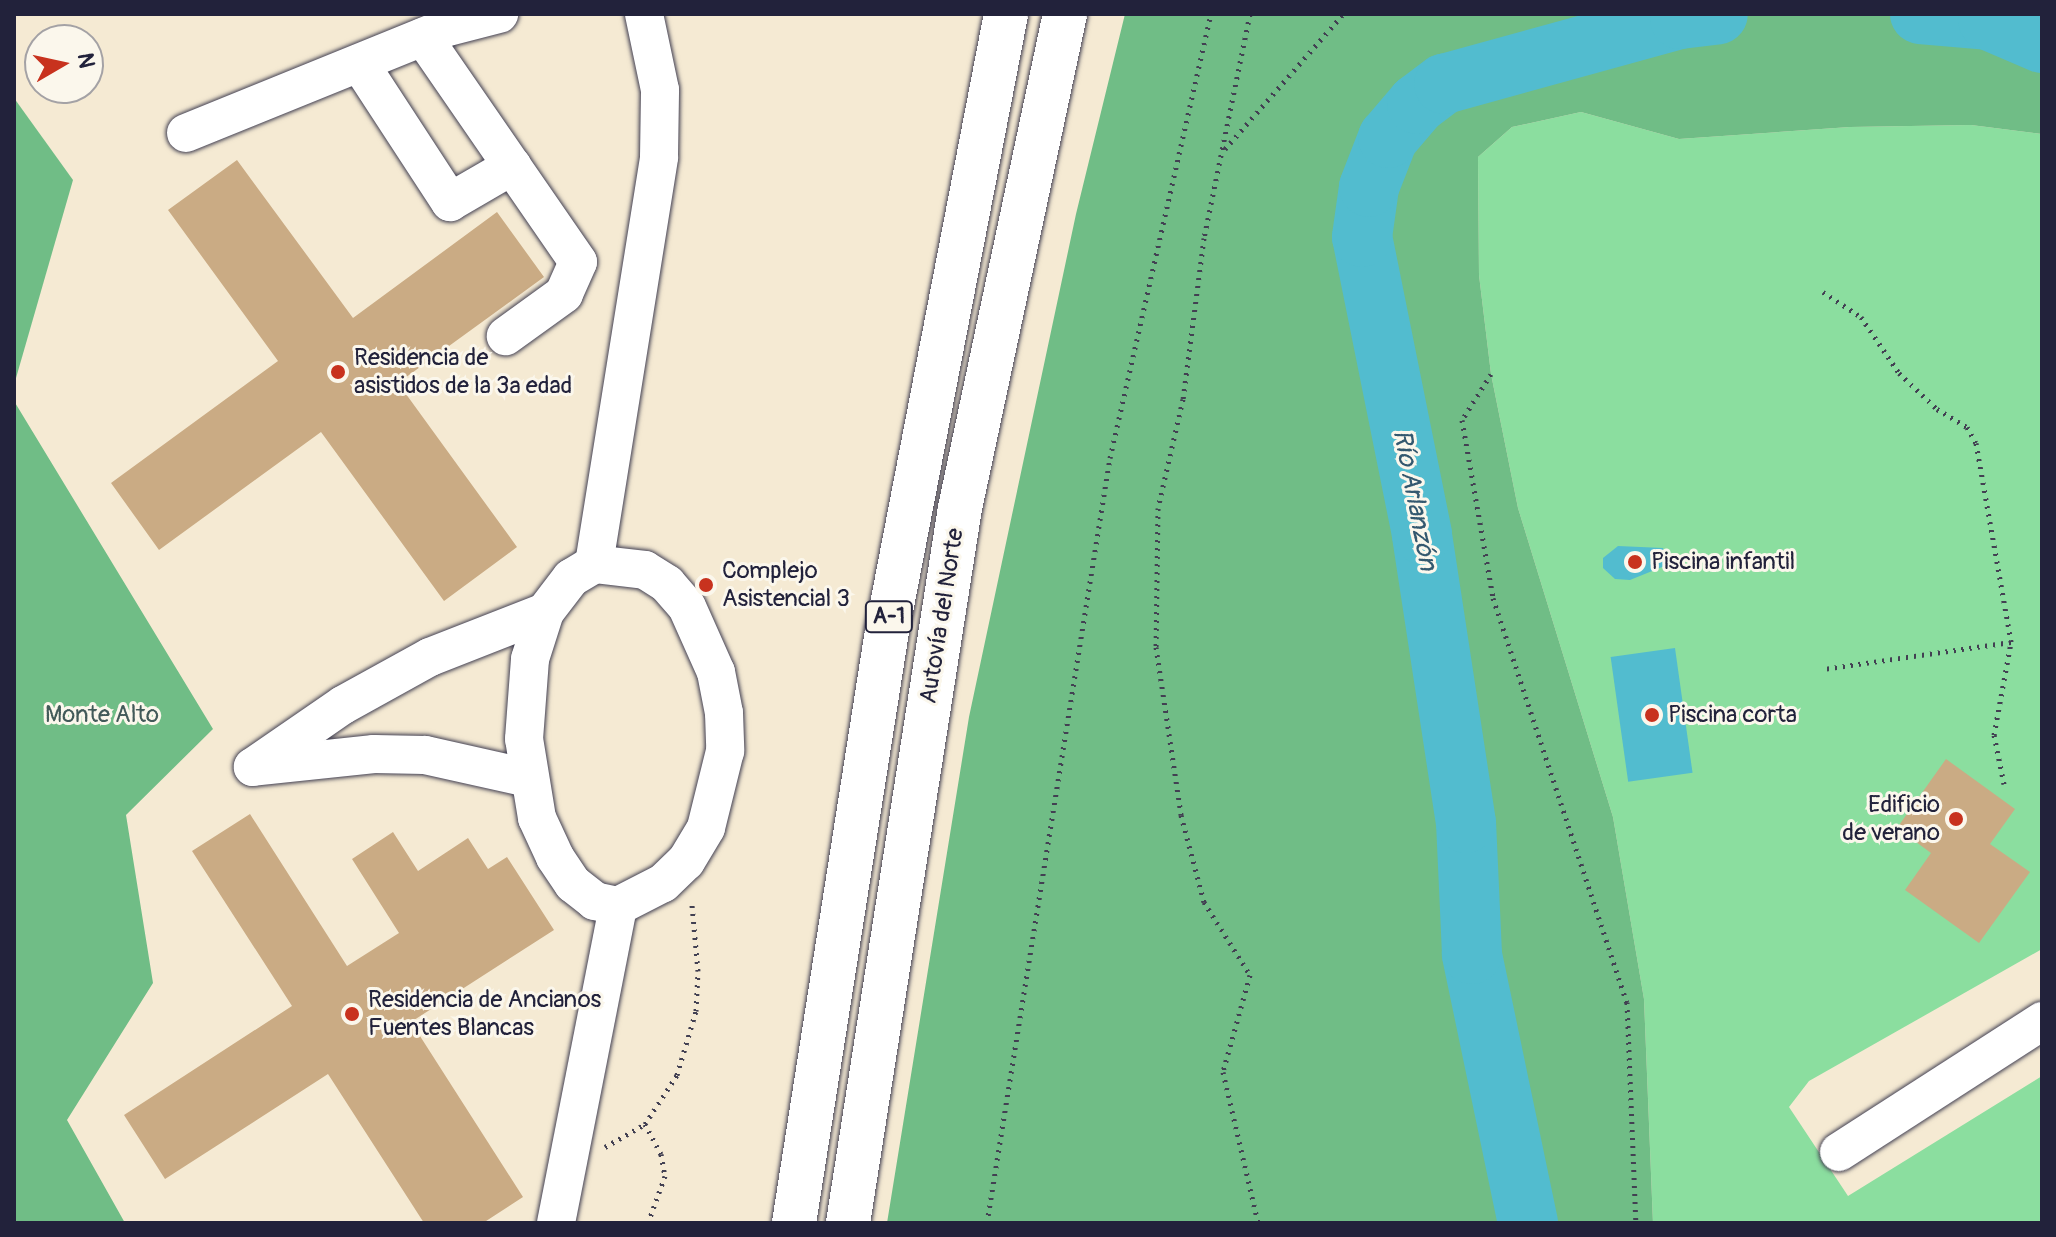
<!DOCTYPE html>
<meta charset="utf-8">
<style>
body{margin:0}
#map{position:relative;width:2056px;height:1237px;overflow:hidden;background:#f5ead3;font-family:Pangolin,sans-serif}
div>[style]{position:absolute}
.green>*{inset:0;background:#8bde9f}
.forest>*{inset:0;background:#70bd86}
.water>*{inset:0;background:#52bccf;transform-origin:0 0}
.river>*{height:60px;margin:-30px;padding:0 30px;transform-origin:30px;border-radius:30px;background:#52bccf}
.building>*{inset:0;background:#caab84}
.path>*{height:5px;margin-top:-2.5px;transform-origin:0;background:repeating-linear-gradient(90deg,#424052 0 2px,transparent 0 8px)}
.roads{filter:drop-shadow(0 0 2px #424052) drop-shadow(0 0 2px #424052)}
.minor>*{height:38px;margin:-19px;padding:0 19px;transform-origin:19px;border-radius:19px;background:#fff}
.highway>*{height:44px;margin:-22px;padding:0 22px;transform-origin:22px;border-radius:22px;background:#fff}
.dots>*{width:22px;height:22px;translate:-50% -50%;box-sizing:border-box;border:4px solid #fbf7ec;border-radius:50%}
span{translate:-50% -50%;white-space:nowrap;text-align:center;line-height:1.15;-webkit-text-stroke:6px #fbf7ec;paint-order:stroke}
.shield-label span{padding:2px 6px;background:#fbf7ec;border:2px solid;border-radius:6px;-webkit-text-stroke-width:0}
.shield-label{font-size:22px;color:#22223b;font-weight:700}
.poi-label{font-size:24px;color:#22223b}
.left{translate:0 -50%;text-align:left}
.right{translate:-100% -50%;text-align:right}
.street-label{font-size:24px;color:#22223b}
.park-label{font-size:24px;color:#425a59}
.water-label{font-size:26px;color:#33586f;font-style:italic}
.frame{position:absolute;inset:0;border:16px solid #22223b;pointer-events:none}
.north{position:absolute;left:24px;top:24px;width:80px;height:80px;box-sizing:border-box;background:#fbf7ec;border:2px solid #a4a2a5;border-radius:50%;rotate:81deg;font-size:22px;font-weight:700;line-height:32px;text-align:center;color:#22223b}
.north::after{content:'';display:block;margin:auto;width:28px;height:36px;background:#c8321e;clip-path:polygon(50% 0,100% 100%,50% 72%,0 100%)}
</style>
<div id="map">
<div class="green">
<i style="clip-path:polygon(1581px 112px,1679px 139px,1850px 127px,1971px 125px,2042px 134px,2042px 949px,1809px 1081px,1789px 1107px,1848px 1196px,2042px 1076px,2042px 1223px,1653px 1223px,1644px 999px,1613px 817px,1518px 508px,1491px 374px,1479px 275px,1478px 157px,1512px 127px)"></i>
</div>
<div class="forest">
<i style="clip-path:polygon(1125px 14px,2042px 14px,2042px 134px,1971px 125px,1850px 127px,1679px 139px,1581px 112px,1512px 127px,1478px 157px,1479px 275px,1491px 374px,1518px 508px,1613px 817px,1644px 999px,1653px 1223px,887px 1223px,969px 717px,1076px 214px)"></i>
<i style="clip-path:polygon(14px 98px,73px 180px,14px 385px)"></i>
<i style="clip-path:polygon(14px 401px,213px 729px,126px 815px,153px 983px,67px 1120px,125px 1223px,14px 1223px)"></i>
</div>
<div class="water">
<i style="clip-path:polygon(1618px 546px,1663px 548px,1667px 565px,1630px 580px,1615px 579px,1603px 568px,1603px 558px)"></i>
<i style="left:1675px;top:648px;width:126px;height:65px;rotate:82deg"></i>
</div>
<div class="river">
<i style="left:1920px;top:14px;width:68px;rotate:5deg"></i>
<i style="left:1988px;top:20px;width:59px;rotate:23.1deg"></i>
<i style="left:1528px;top:1223px;width:275px;rotate:-101.8deg"></i>
<i style="left:1472px;top:954px;width:131px;rotate:-92.6deg"></i>
<i style="left:1466px;top:823px;width:292px;rotate:-98.7deg"></i>
<i style="left:1422px;top:534px;width:303px;rotate:-101.4deg"></i>
<i style="left:1362px;top:237px;width:50px;rotate:-82deg"></i>
<i style="left:1369px;top:187px;width:53px;rotate:-68.8deg"></i>
<i style="left:1388px;top:138px;width:45px;rotate:-49.5deg"></i>
<i style="left:1417px;top:104px;width:34px;rotate:-37deg"></i>
<i style="left:1444px;top:84px;width:245px;rotate:-15.4deg"></i>
<i style="left:1680px;top:19px;width:38px;rotate:-7deg"></i>
</div>
<div class="building">
<i style="clip-path:polygon(237px 160px,353px 318px,497px 212px,544px 277px,398px 383px,517px 547px,444px 601px,321px 432px,159px 550px,111px 483px,278px 361px,168px 210px)"></i>
<i style="clip-path:polygon(1946px 759px,2015px 809px,1990px 844px,2030px 872px,1979px 943px,1905px 890px,1931px 853px,1897px 828px)"></i>
<i style="clip-path:polygon(250px 814px,347px 966px,399px 933px,352px 859px,393px 832px,418px 871px,468px 838px,488px 869px,507px 857px,554px 930px,411px 1022px,523px 1197px,483px 1223px,424px 1223px,328px 1074px,165px 1179px,124px 1115px,292px 1006px,192px 851px)"></i>
</div>
<div class="path">
<i style="left:1250px;top:14px;width:229px;rotate:101.6deg"></i>
<i style="left:1204px;top:238px;width:162px;rotate:97.4deg"></i>
<i style="left:1183px;top:399px;width:112px;rotate:102.9deg"></i>
<i style="left:1158px;top:508px;width:139px;rotate:90.8deg"></i>
<i style="left:1156px;top:647px;width:170px;rotate:81.5deg"></i>
<i style="left:1181px;top:815px;width:90px;rotate:75.2deg"></i>
<i style="left:1204px;top:902px;width:86px;rotate:57.8deg"></i>
<i style="left:1250px;top:975px;width:101px;rotate:105.6deg"></i>
<i style="left:1223px;top:1072px;width:155px;rotate:76.9deg"></i>
<i style="left:1225px;top:149px;width:179px;rotate:-48.8deg"></i>
<i style="left:1823px;top:292px;width:45px;rotate:33.3deg"></i>
<i style="left:1861px;top:317px;width:68px;rotate:55.8deg"></i>
<i style="left:1899px;top:373px;width:52px;rotate:43.5deg"></i>
<i style="left:1937px;top:409px;width:35px;rotate:31deg"></i>
<i style="left:1967px;top:427px;width:18px;rotate:61deg"></i>
<i style="left:1976px;top:443px;width:202px;rotate:80deg"></i>
<i style="left:2011px;top:642px;width:190px;rotate:171.8deg"></i>
<i style="left:1491px;top:374px;width:54px;rotate:122.2deg"></i>
<i style="left:1462px;top:420px;width:181px;rotate:80.1deg"></i>
<i style="left:1493px;top:598px;width:426px;rotate:71.7deg"></i>
<i style="left:1627px;top:1002px;width:221px;rotate:87.7deg"></i>
<i style="left:2004px;top:784px;width:50px;rotate:-101.5deg"></i>
<i style="left:1994px;top:735px;width:95px;rotate:-79.6deg"></i>
<i style="left:645px;top:1124px;width:34px;rotate:62deg"></i>
<i style="left:661px;top:1154px;width:22px;rotate:80deg"></i>
<i style="left:665px;top:1176px;width:50px;rotate:109.9deg"></i>
<i style="left:605px;top:1147px;width:46px;rotate:-29.9deg"></i>
<i style="left:645px;top:1124px;width:59px;rotate:-56.9deg"></i>
<i style="left:677px;top:1075px;width:67px;rotate:-73.5deg"></i>
<i style="left:696px;top:1011px;width:40px;rotate:-87.1deg"></i>
<i style="left:698px;top:971px;width:66px;rotate:-95.2deg"></i>
<i style="left:987px;top:1223px;width:775px;rotate:-80.87deg"></i>
<i style="left:1110px;top:458px;width:455px;rotate:-77.2deg"></i>
</div>
<div class="roads">
<div class="minor">
<i style="left:423px;top:37px;width:273px;rotate:55.4deg"></i>
<i style="left:578px;top:262px;width:35px;rotate:114deg"></i>
<i style="left:564px;top:294px;width:72px;rotate:144.1deg"></i>
<i style="left:360px;top:64px;width:165px;rotate:56.9deg"></i>
<i style="left:450px;top:202px;width:72px;rotate:-30.1deg"></i>
<i style="left:186px;top:133px;width:279px;rotate:-22.1deg"></i>
<i style="left:444px;top:28px;width:57px;rotate:-14.3deg"></i>
<i style="left:594px;top:564px;width:51px;rotate:6.7deg"></i>
<i style="left:645px;top:570px;width:26px;rotate:32deg"></i>
<i style="left:667px;top:584px;width:30px;rotate:49deg"></i>
<i style="left:687px;top:607px;width:71px;rotate:66deg"></i>
<i style="left:716px;top:672px;width:42px;rotate:79deg"></i>
<i style="left:724px;top:713px;width:38px;rotate:88deg"></i>
<i style="left:725px;top:751px;width:79px;rotate:103.9deg"></i>
<i style="left:706px;top:828px;width:39px;rotate:121deg"></i>
<i style="left:686px;top:861px;width:32px;rotate:136deg"></i>
<i style="left:663px;top:883px;width:51px;rotate:152.9deg"></i>
<i style="left:618px;top:906px;width:24px;rotate:-168deg"></i>
<i style="left:595px;top:901px;width:28px;rotate:-142deg"></i>
<i style="left:573px;top:884px;width:32px;rotate:-124deg"></i>
<i style="left:555px;top:857px;width:43px;rotate:-114.8deg"></i>
<i style="left:537px;top:818px;width:80px;rotate:-99.3deg"></i>
<i style="left:524px;top:739px;width:80px;rotate:-85.7deg"></i>
<i style="left:530px;top:659px;width:49px;rotate:-72.3deg"></i>
<i style="left:545px;top:612px;width:43px;rotate:-52.6deg"></i>
<i style="left:571px;top:578px;width:27px;rotate:-31deg"></i>
<i style="left:594px;top:564px;width:412px;rotate:-80.9deg"></i>
<i style="left:659px;top:157px;width:67px;rotate:-89.1deg"></i>
<i style="left:660px;top:90px;width:78px;rotate:-101.9deg"></i>
<i style="left:528px;top:778px;width:106px;rotate:-167.4deg"></i>
<i style="left:425px;top:755px;width:51px;rotate:-178.9deg"></i>
<i style="left:374px;top:754px;width:122px;rotate:173.9deg"></i>
<i style="left:253px;top:767px;width:109px;rotate:-34.6deg"></i>
<i style="left:343px;top:705px;width:99px;rotate:-28.9deg"></i>
<i style="left:430px;top:657px;width:123px;rotate:-21.4deg"></i>
<i style="left:1839px;top:1152px;width:242px;rotate:-32.8deg"></i>
<i style="left:556px;top:1223px;width:323px;rotate:-78.9deg"></i>
</div>
<div class="highway">
<i style="left:794px;top:1223px;width:599px;rotate:-81.07deg"></i>
<i style="left:887px;top:631px;width:628px;rotate:-79.08deg"></i>
<i style="left:848px;top:1223px;width:724px;rotate:-81.1deg"></i>
<i style="left:960px;top:508px;width:505px;rotate:-78deg"></i>
</div>
</div>
<div class="dots">
<i style="left:338px;top:372px;background:#c8321e"></i>
<i style="left:1635px;top:562px;background:#c8321e"></i>
<i style="left:706px;top:585px;background:#c8321e"></i>
<i style="left:1652px;top:715px;background:#c8321e"></i>
<i style="left:1956px;top:819px;background:#c8321e"></i>
<i style="left:352px;top:1014px;background:#c8321e"></i>
</div>
<div class="shield-label">
<span style="left:889px;top:617px">A-1</span>
</div>
<div class="poi-label">
<span class="left" style="left:354px;top:372px">Residencia de<br>asistidos de la 3ª edad</span>
<span class="left" style="left:1651px;top:562px">Piscina infantil</span>
<span class="left" style="left:722px;top:585px">Complejo<br>Asistencial 3</span>
<span class="left" style="left:1668px;top:715px">Piscina corta</span>
<span class="right" style="left:1940px;top:819px">Edificio<br>de verano</span>
<span class="left" style="left:368px;top:1014px">Residencia de Ancianos<br>Fuentes Blancas</span>
</div>
<div class="street-label">
<span style="left:942px;top:616px;rotate:-81deg">Autovía del Norte</span>
</div>
<div class="park-label">
<span style="left:102px;top:715px">Monte Alto</span>
</div>
<div class="water-label">
<span style="left:1414px;top:500px;rotate:79deg">Río Arlanzón</span>
</div>
<div class="frame"></div>
<div class="north">N</div>
</div>
